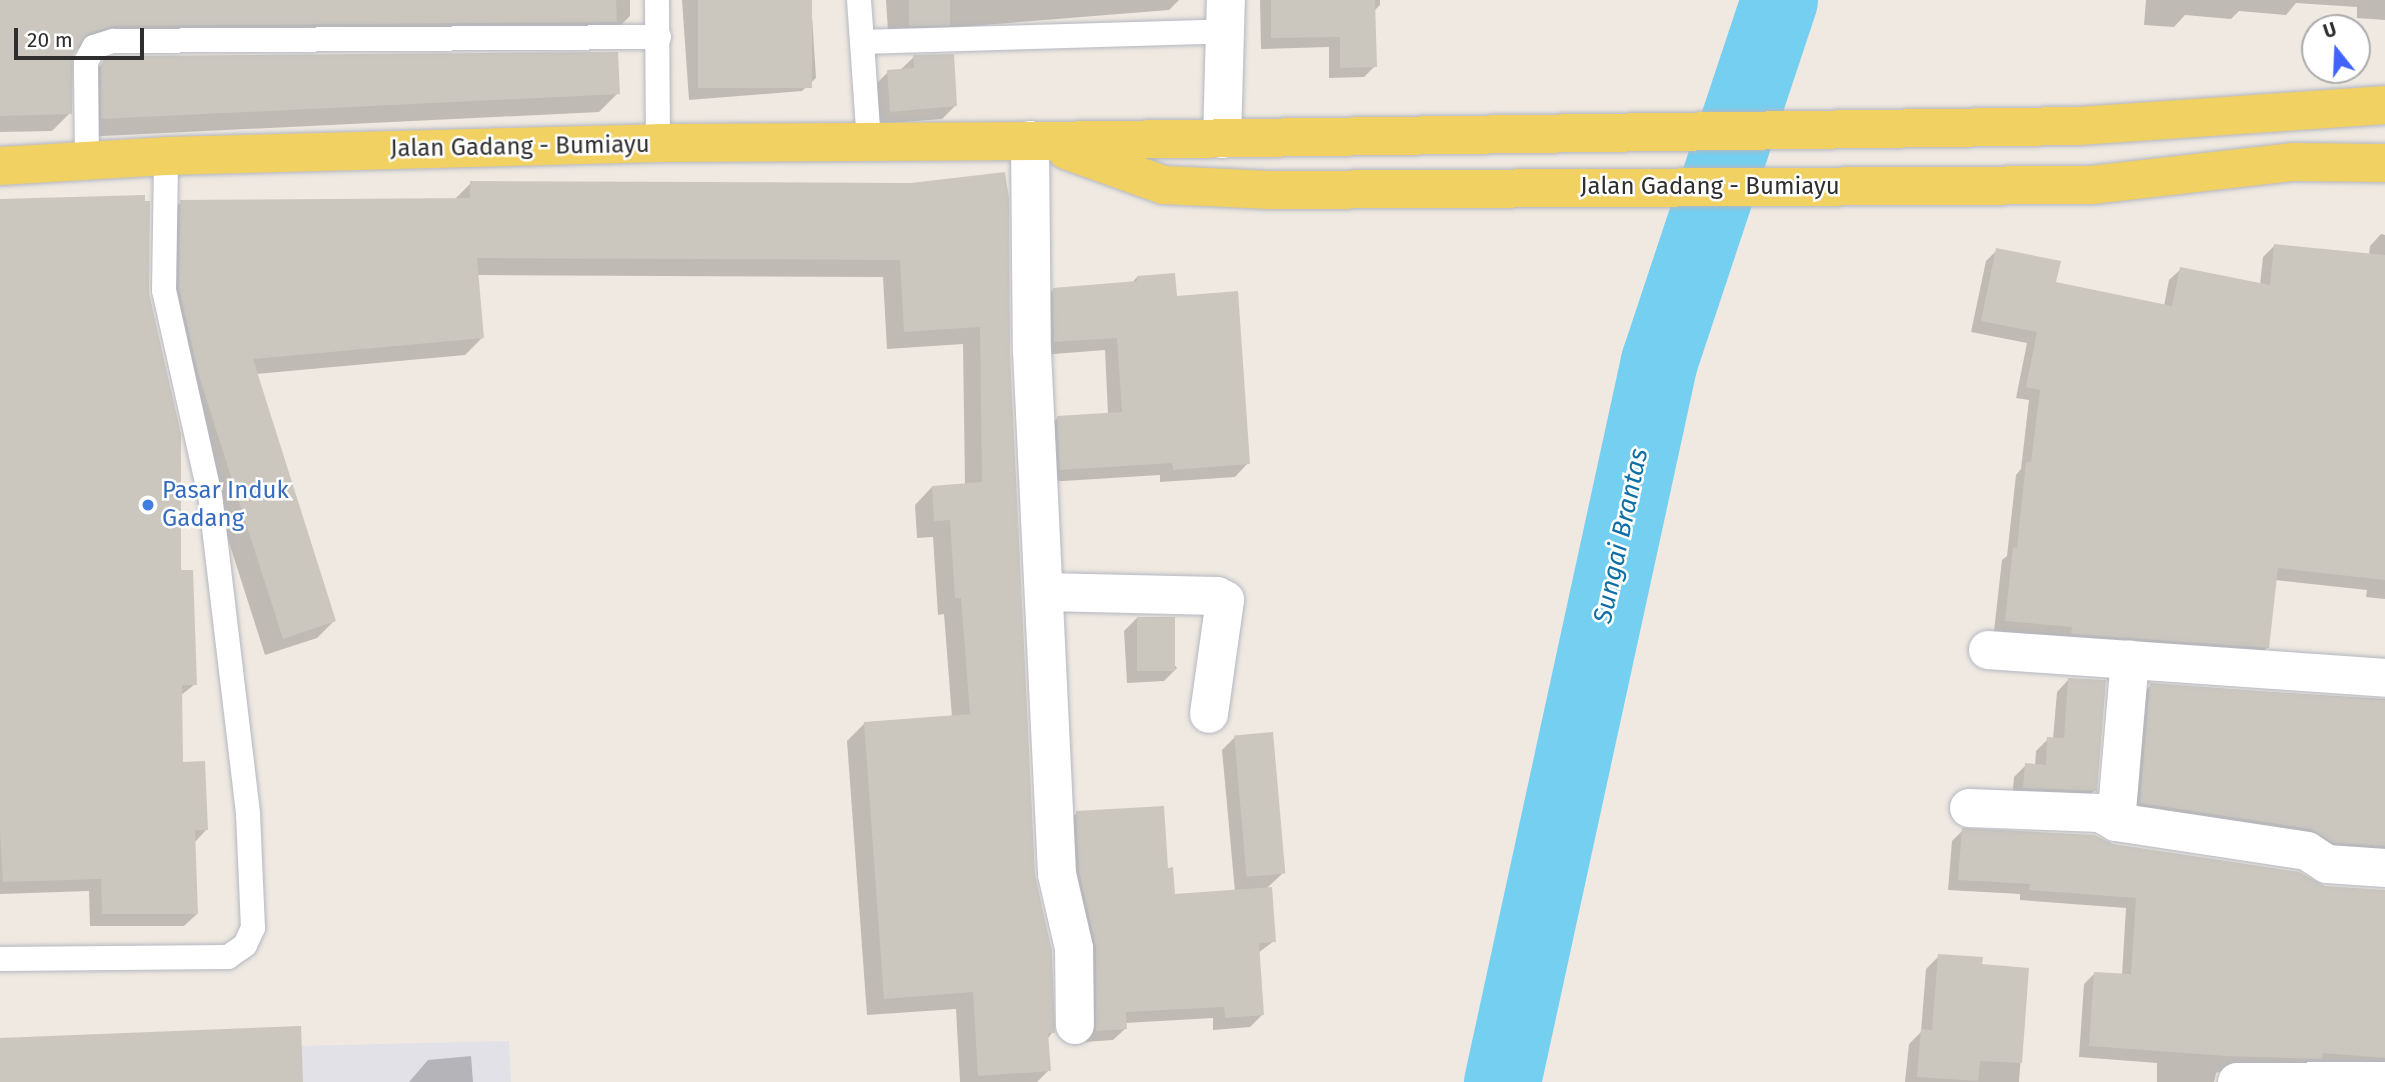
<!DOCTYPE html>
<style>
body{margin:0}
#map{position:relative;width:2385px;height:1082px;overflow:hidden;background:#efe9e1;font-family:"Fira Sans",sans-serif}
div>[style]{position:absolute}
.industrial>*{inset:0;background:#e3e1e8}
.shadow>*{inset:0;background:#0003}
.river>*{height:77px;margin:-38.5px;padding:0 38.5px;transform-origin:38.5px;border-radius:38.5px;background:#75cff0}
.building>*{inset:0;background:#cbc7bf;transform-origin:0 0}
.roads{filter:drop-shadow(0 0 2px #b4b7c1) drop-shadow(0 0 2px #b4b7c1)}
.lane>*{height:24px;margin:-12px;padding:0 12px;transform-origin:12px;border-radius:12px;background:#fff}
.street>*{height:38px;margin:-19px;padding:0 19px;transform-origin:19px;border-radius:19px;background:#fff}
.primary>*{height:38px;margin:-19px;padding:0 19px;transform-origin:19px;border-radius:19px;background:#f2d163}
.dots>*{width:19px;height:19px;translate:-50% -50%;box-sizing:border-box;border:4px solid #fff;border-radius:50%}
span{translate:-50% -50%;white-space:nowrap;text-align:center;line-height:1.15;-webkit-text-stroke:5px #fff;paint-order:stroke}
.street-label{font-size:24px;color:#2e2e2e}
.shop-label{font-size:24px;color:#366cbe}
.left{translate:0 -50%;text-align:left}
.water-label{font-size:26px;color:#0d6fa3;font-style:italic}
.north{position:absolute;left:2301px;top:14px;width:70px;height:70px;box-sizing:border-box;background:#fff;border:2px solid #ababab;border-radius:50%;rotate:342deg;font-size:19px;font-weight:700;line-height:28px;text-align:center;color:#2e2e2e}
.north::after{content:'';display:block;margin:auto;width:24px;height:32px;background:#4264fb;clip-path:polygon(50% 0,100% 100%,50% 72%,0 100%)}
.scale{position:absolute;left:14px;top:28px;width:130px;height:32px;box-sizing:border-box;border:4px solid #2e2e2e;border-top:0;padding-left:9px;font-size:21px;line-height:24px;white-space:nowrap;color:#2e2e2e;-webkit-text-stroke:5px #fff;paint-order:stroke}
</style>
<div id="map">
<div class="industrial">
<i style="clip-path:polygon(509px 1041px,511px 1082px,0 1082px,0 1053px)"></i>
</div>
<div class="shadow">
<i style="clip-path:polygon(0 0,630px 0,630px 16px,612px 34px,93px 43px,75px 49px,71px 54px,70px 113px,52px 131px,0 132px)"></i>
<i style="clip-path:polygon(682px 0,811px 0,816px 78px,802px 91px,689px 100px)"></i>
<i style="clip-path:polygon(886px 0,1179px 0,1169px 10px,946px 28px,889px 47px)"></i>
<i style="clip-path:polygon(1260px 0,1380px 0,1380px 5px,1374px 11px,1375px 66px,1364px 77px,1329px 78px,1329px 47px,1261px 49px)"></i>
<i style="clip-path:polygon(2146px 0,2385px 0,2385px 20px,2357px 18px,2357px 7px,2296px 3px,2286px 15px,2239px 11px,2231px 19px,2185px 15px,2174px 27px,2144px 25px)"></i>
<i style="clip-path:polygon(914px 57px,955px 106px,942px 119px,878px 124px,875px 85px,888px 72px,899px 71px)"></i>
<i style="clip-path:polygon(105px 61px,618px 93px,599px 112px,83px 137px,85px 81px)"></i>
<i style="clip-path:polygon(471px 183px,911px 185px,1008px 352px,1033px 875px,1053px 1032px,1047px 1039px,1049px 1070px,1037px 1082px,960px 1082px,956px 1009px,867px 1015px,847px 741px,865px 723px,952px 717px,944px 614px,938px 615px,933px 537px,917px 538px,915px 505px,932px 487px,965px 485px,963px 344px,887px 349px,883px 277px,477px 275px,482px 338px,465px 355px,256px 374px,334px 621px,317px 638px,265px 655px,181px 392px,163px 220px,181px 202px,454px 200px)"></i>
<i style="clip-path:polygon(0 201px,148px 293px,195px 684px,180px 696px,181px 764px,207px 829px,194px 843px,197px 914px,184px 926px,90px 926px,89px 891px,0 894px)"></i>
<i style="clip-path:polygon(2381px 234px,2385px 235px,2385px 599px,2366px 597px,2367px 590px,2275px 580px,2268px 647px,2256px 658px,1994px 631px,2002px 560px,2007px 556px,2016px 475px,2021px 469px,2029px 400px,2016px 398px,2027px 343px,1971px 332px,1986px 261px,1997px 250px,2054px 283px,2164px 306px,2169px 280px,2181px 269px,2260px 285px,2263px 257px,2274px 246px,2369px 255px,2370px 246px)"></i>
<i style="clip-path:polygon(1137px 277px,1175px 298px,1248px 463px,1235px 477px,1160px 482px,1160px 475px,1047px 482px,1045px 431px,1058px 417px,1108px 414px,1105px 350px,1041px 355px,1041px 303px,1054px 289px,1131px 284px)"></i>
<i style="clip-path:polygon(1137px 618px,1177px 668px,1164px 681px,1127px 683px,1124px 631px)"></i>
<i style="clip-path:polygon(2069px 679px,2095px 790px,2083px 802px,2012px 800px,2014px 777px,2026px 765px,2035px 766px,2036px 751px,2048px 739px,2053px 739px,2057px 692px)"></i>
<i style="clip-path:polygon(2151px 685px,2385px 699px,2385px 859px,2130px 813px,2140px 696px)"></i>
<i style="clip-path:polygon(1235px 737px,1283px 873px,1266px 889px,1274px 941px,1258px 953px,1262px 1015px,1250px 1027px,1213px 1030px,1213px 1018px,1125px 1023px,1126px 1028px,1113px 1040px,1084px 1042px,1084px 961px,1064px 825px,1077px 813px,1167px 870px,1173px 896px,1235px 892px,1222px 750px)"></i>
<i style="clip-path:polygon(1963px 830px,2112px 845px,2325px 888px,2385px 891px,2385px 1068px,2225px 1070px,2216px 1073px,2214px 1082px,2157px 1082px,2157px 1063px,2079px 1057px,2084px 984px,2095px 973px,2122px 975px,2126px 908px,2020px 900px,2020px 894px,1948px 890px,1952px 841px)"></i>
<i style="clip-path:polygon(1939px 956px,1981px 966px,2027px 969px,2019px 1082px,1905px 1082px,1909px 1044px,1921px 1032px,1926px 969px)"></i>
<i style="clip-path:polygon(471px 1056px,473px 1082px,409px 1082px,428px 1060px)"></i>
</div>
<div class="river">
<i style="left:1502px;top:1082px;width:738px;rotate:-77.72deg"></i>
<i style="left:1659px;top:361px;width:380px;rotate:-71.6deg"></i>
</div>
<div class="building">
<i style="clip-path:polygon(0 0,616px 0,617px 22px,113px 26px,89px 33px,73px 55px,72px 114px,0 116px)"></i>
<i style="left:698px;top:0;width:114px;height:88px"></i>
<i style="left:909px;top:0;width:41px;height:26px"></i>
<i style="clip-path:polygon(1271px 0,1375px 0,1377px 67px,1340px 68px,1340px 37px,1271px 38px)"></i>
<i style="clip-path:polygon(618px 52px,620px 94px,101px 119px,101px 66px,104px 59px,115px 56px)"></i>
<i style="clip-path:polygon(954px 54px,957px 106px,890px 112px,887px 70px,914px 68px,913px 55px)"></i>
<i style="clip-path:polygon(1005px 172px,1009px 198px,1010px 352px,1035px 875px,1052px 951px,1055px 1033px,1048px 1033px,1051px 1071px,978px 1076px,973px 992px,884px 999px,864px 722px,970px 714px,961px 598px,955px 598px,950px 520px,934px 521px,932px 486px,982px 482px,980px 327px,904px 332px,900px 260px,477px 258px,484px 338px,253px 359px,336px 621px,283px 639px,198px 373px,179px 288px,180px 200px,470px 198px,470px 181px,911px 183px)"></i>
<i style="clip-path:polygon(145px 195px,145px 201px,150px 201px,149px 293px,181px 434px,181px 570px,193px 570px,197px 685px,182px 685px,183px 762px,205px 761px,208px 830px,195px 830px,198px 914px,102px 914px,101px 879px,3px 882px,0 832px,0 199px)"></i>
<i style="clip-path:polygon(2274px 244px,2385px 255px,2385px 580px,2278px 568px,2269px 648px,2071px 634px,2072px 627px,2005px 621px,2013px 547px,2017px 548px,2026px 462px,2031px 462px,2040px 390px,2026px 387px,2037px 332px,1981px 321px,1996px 248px,2061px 261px,2056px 282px,2172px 306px,2180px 267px,2270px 285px)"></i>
<i style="clip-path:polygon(1175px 273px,1177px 296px,1238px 291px,1250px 464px,1173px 470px,1172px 463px,1060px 470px,1057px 416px,1122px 412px,1117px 338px,1054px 342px,1053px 288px,1137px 281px,1137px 276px)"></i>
<i style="left:1137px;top:617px;width:38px;height:54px"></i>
<i style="clip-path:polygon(2068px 678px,2106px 680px,2097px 791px,2023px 788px,2025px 763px,2046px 765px,2047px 737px,2064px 738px)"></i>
<i style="clip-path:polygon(2150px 683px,2385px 700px,2385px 846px,2334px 843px,2310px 829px,2140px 803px)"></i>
<i style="left:1273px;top:732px;width:142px;height:39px;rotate:85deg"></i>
<i style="clip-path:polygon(1164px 806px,1168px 868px,1173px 867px,1175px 894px,1272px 887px,1276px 942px,1259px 943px,1264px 1015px,1225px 1018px,1224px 1007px,1126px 1012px,1127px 1029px,1096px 1031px,1096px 947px,1079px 871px,1076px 811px)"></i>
<i style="clip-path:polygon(1962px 828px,2094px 835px,2113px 844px,2299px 872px,2325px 886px,2385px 890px,2385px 1058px,2323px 1053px,2322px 1059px,2226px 1056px,2089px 1046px,2094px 972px,2131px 974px,2136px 898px,2029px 890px,2030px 884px,1958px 880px)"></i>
<i style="clip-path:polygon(1938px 954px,1983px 957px,1982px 964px,2029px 968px,2022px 1063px,1980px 1061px,1978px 1081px,1917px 1077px,1921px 1029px,1932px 1030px)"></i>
<i style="clip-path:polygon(301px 1026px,303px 1082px,0 1082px,0 1038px)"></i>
</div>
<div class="roads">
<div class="lane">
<i style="left:657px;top:0;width:143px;rotate:89.6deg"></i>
<i style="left:859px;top:0;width:143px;rotate:86deg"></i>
<i style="left:864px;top:42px;width:362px;rotate:-1.7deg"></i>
<i style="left:87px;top:162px;width:100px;rotate:-90.6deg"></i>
<i style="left:86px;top:62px;width:17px;rotate:-62deg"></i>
<i style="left:94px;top:47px;width:20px;rotate:-18deg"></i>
<i style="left:113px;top:41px;width:546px;rotate:-0.42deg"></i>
<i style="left:0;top:959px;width:228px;rotate:-0.5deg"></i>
<i style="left:228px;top:957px;width:21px;rotate:-35deg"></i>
<i style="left:245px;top:945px;width:19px;rotate:-65deg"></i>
<i style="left:253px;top:928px;width:115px;rotate:-92.5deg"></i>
<i style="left:248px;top:813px;width:319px;rotate:-96.8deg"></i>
<i style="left:210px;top:496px;width:211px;rotate:-102.6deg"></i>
<i style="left:164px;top:290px;width:134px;rotate:-89.1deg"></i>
</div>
<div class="street">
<i style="left:1222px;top:139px;width:139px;rotate:-88.4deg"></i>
<i style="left:1030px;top:140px;width:211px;rotate:89.5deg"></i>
<i style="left:1032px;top:351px;width:524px;rotate:87.26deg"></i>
<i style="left:1057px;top:874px;width:76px;rotate:77.1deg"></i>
<i style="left:1074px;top:948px;width:77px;rotate:89.3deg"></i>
<i style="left:1045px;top:592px;width:172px;rotate:1.3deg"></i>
<i style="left:1217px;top:596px;width:9px;rotate:27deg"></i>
<i style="left:1225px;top:600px;width:115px;rotate:98deg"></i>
<i style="left:1988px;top:650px;width:398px;rotate:4deg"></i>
<i style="left:1969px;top:808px;width:131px;rotate:2.2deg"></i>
<i style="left:2100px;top:813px;width:18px;rotate:29deg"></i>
<i style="left:2116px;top:822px;width:193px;rotate:8.6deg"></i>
<i style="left:2307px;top:851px;width:24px;rotate:33deg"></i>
<i style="left:2327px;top:864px;width:58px;rotate:3.9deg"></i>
<i style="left:2116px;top:822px;width:163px;rotate:-85.1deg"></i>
<i style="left:2237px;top:1082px;width:148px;rotate:-0.4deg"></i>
</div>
<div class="primary">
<i style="left:1066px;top:150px;width:104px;rotate:19.7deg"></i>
<i style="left:1164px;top:185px;width:106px;rotate:2.7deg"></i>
<i style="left:1270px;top:190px;width:821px;rotate:-0.35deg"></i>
<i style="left:2091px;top:185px;width:204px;rotate:-6.5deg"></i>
<i style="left:2294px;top:162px;width:91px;rotate:0.6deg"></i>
<i style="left:0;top:166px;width:166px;rotate:-3.4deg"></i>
<i style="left:166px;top:156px;width:492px;rotate:-1.5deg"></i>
<i style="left:658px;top:143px;width:383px;rotate:-0.3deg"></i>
<i style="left:1041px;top:141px;width:1038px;rotate:-0.83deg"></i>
<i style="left:2079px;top:126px;width:307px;rotate:-3.9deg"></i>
</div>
</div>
<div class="dots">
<i style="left:148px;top:505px;background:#3f7fe0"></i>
</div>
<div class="street-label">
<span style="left:520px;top:147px;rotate:-1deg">Jalan Gadang - Bumiayu</span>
<span style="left:1710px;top:187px">Jalan Gadang - Bumiayu</span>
</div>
<div class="shop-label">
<span class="left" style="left:162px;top:505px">Pasar Induk<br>Gadang</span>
</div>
<div class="water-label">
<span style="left:1621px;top:536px;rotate:-78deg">Sungai Brantas</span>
</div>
<div class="north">U</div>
<div class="scale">20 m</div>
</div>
